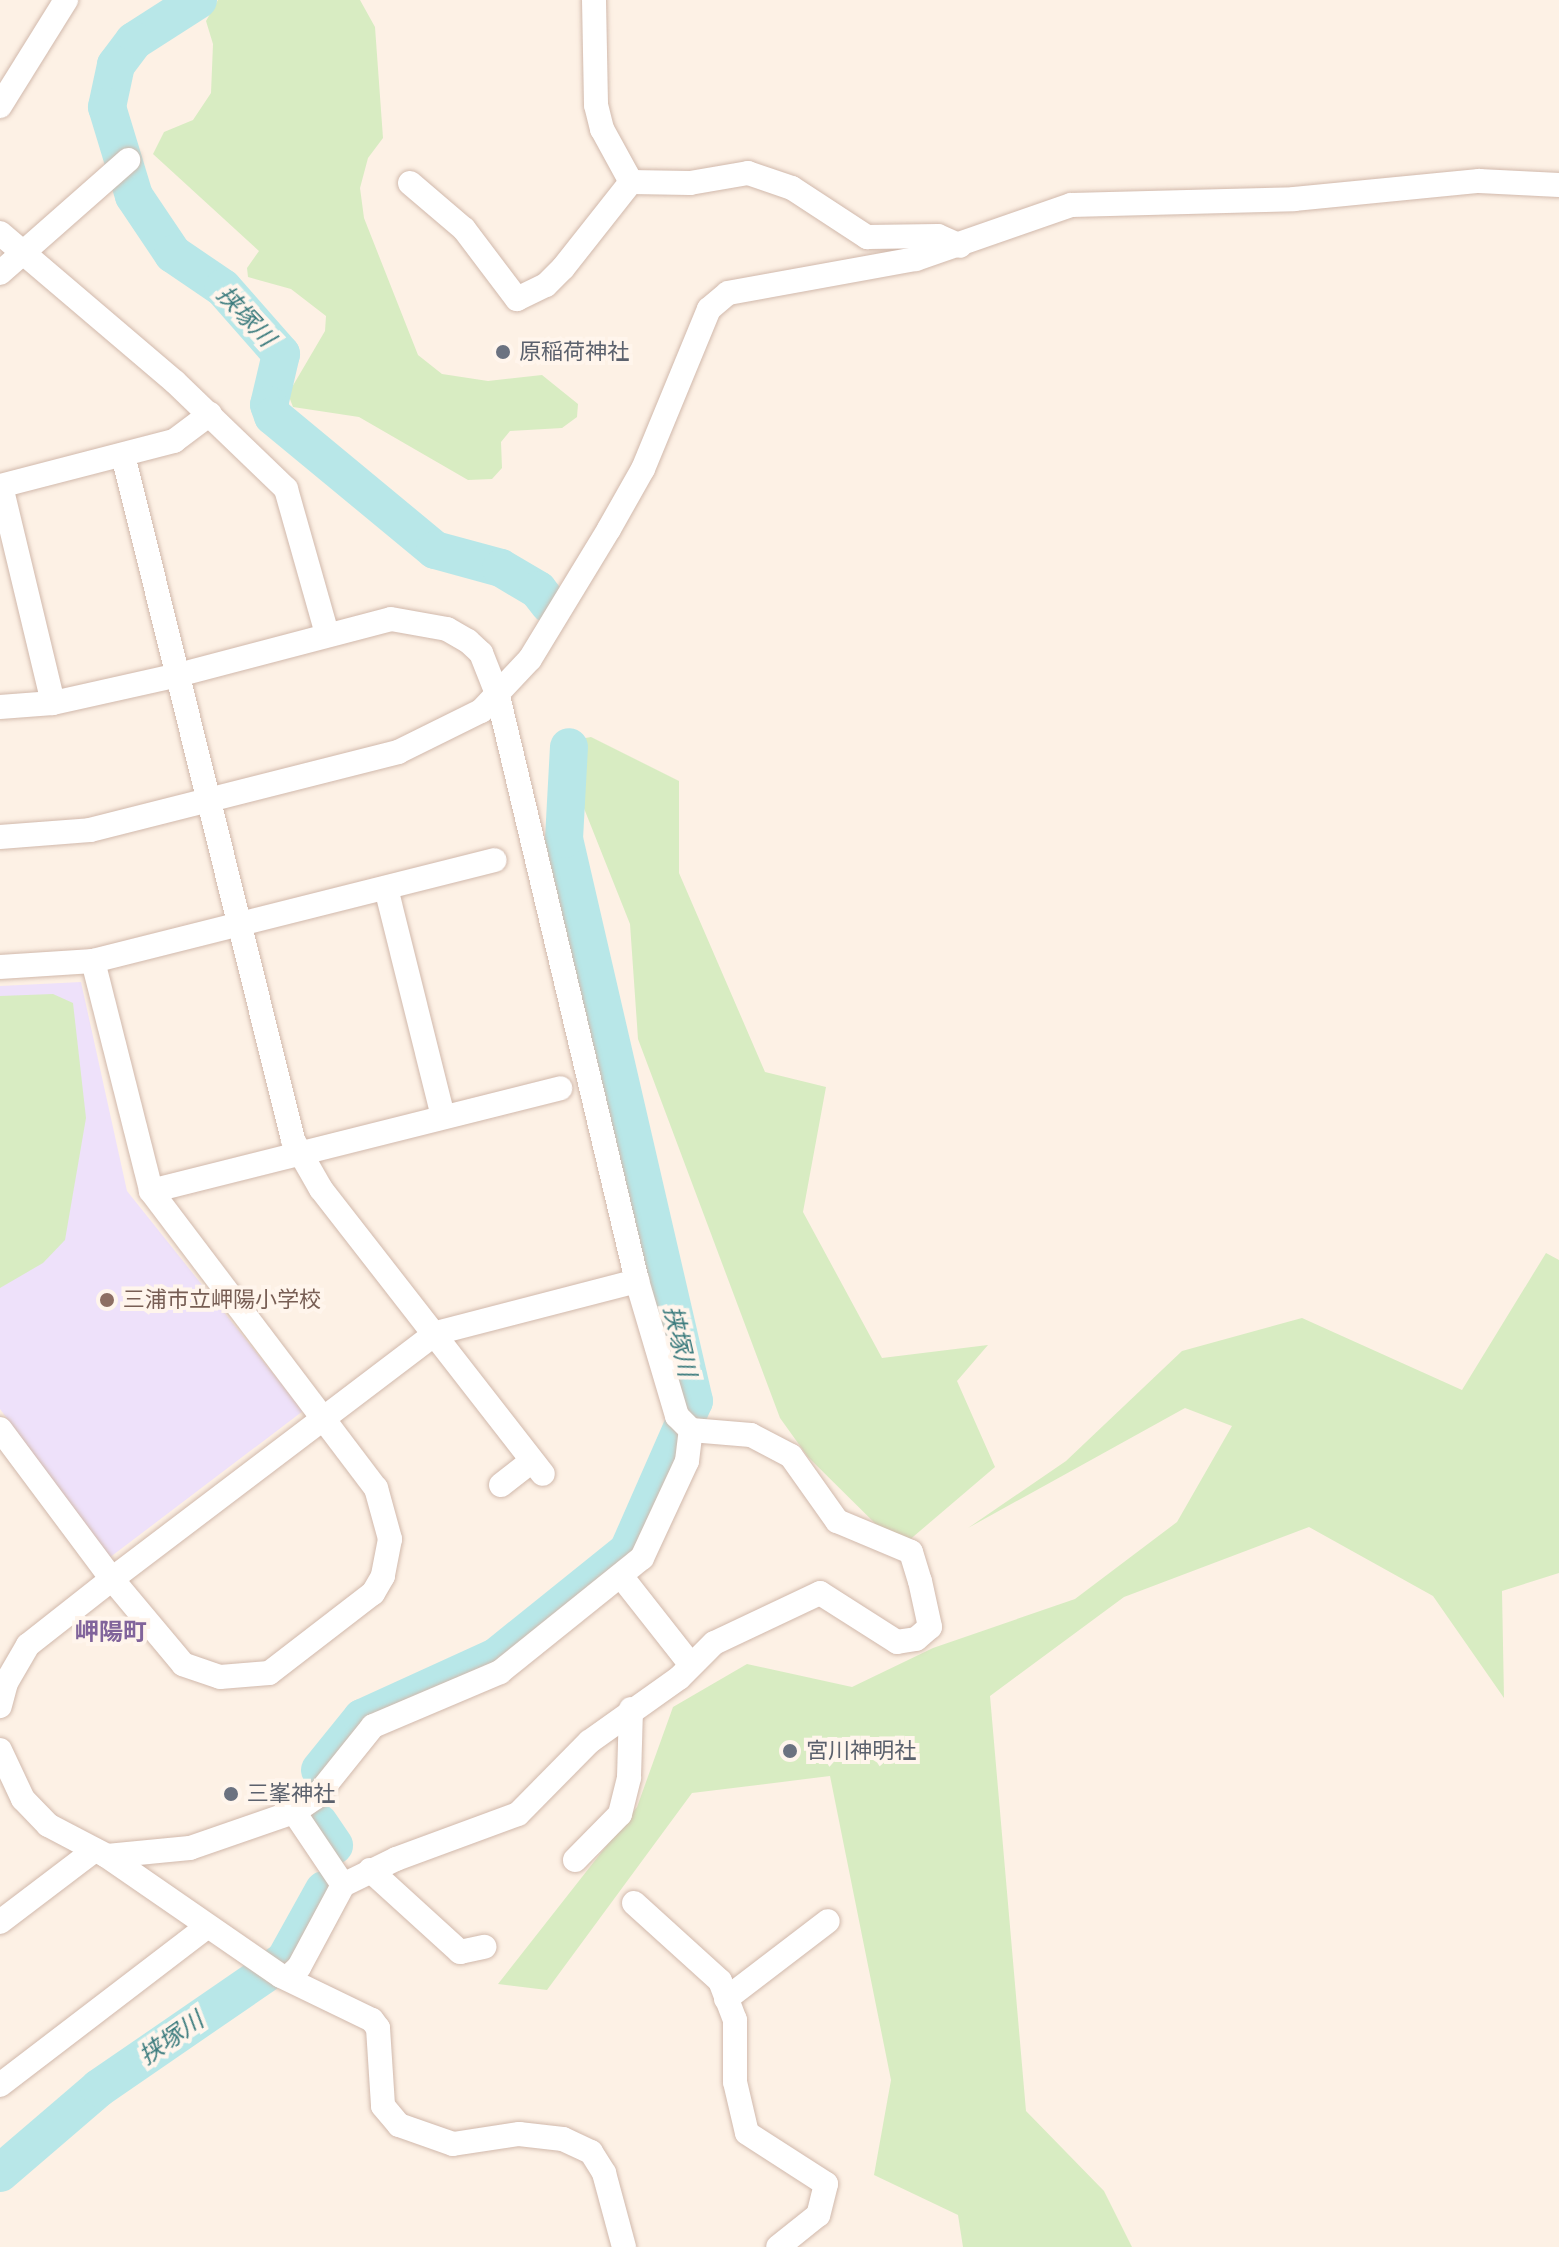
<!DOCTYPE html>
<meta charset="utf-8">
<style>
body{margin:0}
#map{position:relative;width:1559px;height:2247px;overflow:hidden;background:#fdf1e5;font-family:Montserrat,"Noto Sans JP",sans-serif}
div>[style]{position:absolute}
.education>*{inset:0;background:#eee1fa}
.green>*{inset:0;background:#d8ecc2}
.river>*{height:38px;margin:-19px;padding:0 19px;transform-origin:19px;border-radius:19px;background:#b8e7e8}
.roads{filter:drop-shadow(0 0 2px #d1b9ac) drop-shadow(0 0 2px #d1b9ac)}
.minor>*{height:24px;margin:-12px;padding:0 12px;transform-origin:12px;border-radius:12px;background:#fff}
.dots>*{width:22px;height:22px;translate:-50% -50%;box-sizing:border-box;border:4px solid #fff5ec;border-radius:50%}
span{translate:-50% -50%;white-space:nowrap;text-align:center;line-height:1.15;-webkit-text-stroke:8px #fff5ec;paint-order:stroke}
.worship-label{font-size:22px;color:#5b616d}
.left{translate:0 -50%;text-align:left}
.education-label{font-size:22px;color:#785e54}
.water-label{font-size:24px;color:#3b7b7d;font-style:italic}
.neighbourhood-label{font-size:24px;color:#81649b;font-weight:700}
</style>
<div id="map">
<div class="education">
<i style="clip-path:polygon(81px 982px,127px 1191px,303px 1411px,109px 1558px,0 1409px,0 986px)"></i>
</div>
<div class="green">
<i style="clip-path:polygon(218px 0,360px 0,375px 27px,383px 138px,368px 158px,360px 188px,364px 218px,418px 355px,442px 374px,488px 381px,542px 375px,578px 404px,577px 417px,562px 428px,510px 431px,501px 442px,502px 468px,492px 479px,468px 480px,359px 417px,293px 407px,288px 394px,325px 331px,326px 316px,291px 289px,248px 277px,247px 268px,259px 251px,153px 154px,164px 132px,193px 120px,211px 93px,213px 44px,206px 21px)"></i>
<i style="clip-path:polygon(591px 737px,679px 781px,679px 873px,765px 1072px,826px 1087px,803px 1212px,882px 1358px,988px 1345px,957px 1381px,995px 1467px,900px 1548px,808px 1457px,780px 1418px,638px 1039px,630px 924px,558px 743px)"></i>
<i style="clip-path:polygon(53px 994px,73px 1003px,86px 1118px,65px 1240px,43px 1263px,0 1288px,0 996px)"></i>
<i style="clip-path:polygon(1546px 1253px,1559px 1260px,1559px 1573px,1502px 1591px,1504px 1698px,1433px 1596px,1309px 1527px,1124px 1597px,990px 1696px,1026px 2111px,1104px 2191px,1132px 2247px,963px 2247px,958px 2215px,874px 2175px,891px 2080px,830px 1776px,692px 1793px,547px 1990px,498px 1984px,637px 1807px,673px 1707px,747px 1664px,852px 1687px,933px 1648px,1075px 1599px,1177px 1522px,1232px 1426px,1185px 1408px,968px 1528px,1066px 1461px,1182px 1351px,1302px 1318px,1462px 1390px)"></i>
</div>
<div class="river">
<i style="left:198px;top:0;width:76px;rotate:147.4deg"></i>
<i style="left:134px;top:41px;width:30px;rotate:127deg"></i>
<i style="left:116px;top:65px;width:43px;rotate:102.1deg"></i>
<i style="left:107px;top:107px;width:93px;rotate:73.1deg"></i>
<i style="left:134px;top:196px;width:70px;rotate:56.1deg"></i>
<i style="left:173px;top:254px;width:60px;rotate:34.2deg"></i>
<i style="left:223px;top:288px;width:88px;rotate:48.7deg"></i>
<i style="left:281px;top:354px;width:52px;rotate:103.2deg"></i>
<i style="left:269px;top:405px;width:12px;rotate:70deg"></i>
<i style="left:273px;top:416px;width:210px;rotate:39.6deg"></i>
<i style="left:435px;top:550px;width:68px;rotate:15.3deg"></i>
<i style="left:501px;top:568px;width:43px;rotate:30.7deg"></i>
<i style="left:538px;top:590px;width:18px;rotate:52deg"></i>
<i style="left:320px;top:1770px;width:67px;rotate:-51.1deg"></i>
<i style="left:362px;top:1718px;width:147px;rotate:-24.5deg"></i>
<i style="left:496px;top:1657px;width:169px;rotate:-38.8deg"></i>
<i style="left:628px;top:1551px;width:164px;rotate:-66.3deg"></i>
<i style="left:694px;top:1401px;width:577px;rotate:-103.02deg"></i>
<i style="left:564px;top:839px;width:92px;rotate:-86.9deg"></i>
<i style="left:319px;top:1823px;width:27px;rotate:56deg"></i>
<i style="left:0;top:2173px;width:130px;rotate:-40.6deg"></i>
<i style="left:99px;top:2088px;width:226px;rotate:-34.5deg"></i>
<i style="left:285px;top:1960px;width:80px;rotate:-60.9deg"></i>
</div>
<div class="roads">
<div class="minor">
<i style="left:594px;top:0;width:105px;rotate:88.9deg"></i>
<i style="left:596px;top:105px;width:25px;rotate:76deg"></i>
<i style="left:602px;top:129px;width:60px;rotate:61.3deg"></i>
<i style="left:631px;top:182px;width:59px;rotate:1deg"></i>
<i style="left:690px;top:183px;width:59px;rotate:-9.8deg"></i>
<i style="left:748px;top:173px;width:46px;rotate:18.8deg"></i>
<i style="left:792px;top:188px;width:90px;rotate:33.2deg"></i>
<i style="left:867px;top:237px;width:71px;rotate:-0.8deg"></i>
<i style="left:938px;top:236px;width:24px;rotate:24deg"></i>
<i style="left:0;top:106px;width:125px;rotate:-58.1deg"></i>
<i style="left:410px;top:183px;width:71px;rotate:40.4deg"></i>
<i style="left:464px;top:229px;width:88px;rotate:52.9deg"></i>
<i style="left:517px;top:299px;width:32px;rotate:-26deg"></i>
<i style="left:546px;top:285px;width:24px;rotate:-45deg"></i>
<i style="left:563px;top:268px;width:110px;rotate:-51.7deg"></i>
<i style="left:0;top:233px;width:230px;rotate:40.4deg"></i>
<i style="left:175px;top:382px;width:154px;rotate:43.9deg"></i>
<i style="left:286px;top:489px;width:151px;rotate:74.2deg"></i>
<i style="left:0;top:273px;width:171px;rotate:-41.4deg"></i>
<i style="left:123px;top:455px;width:706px;rotate:76.06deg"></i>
<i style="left:293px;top:1140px;width:56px;rotate:60.3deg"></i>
<i style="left:321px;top:1189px;width:361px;rotate:52.1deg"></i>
<i style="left:0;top:486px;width:180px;rotate:-14.5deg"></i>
<i style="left:174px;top:441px;width:45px;rotate:-36.9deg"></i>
<i style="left:1px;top:486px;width:223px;rotate:76.5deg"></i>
<i style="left:0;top:707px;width:53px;rotate:-4.3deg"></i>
<i style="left:53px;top:703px;width:128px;rotate:-12.6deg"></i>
<i style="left:178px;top:675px;width:220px;rotate:-14.7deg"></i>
<i style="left:391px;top:619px;width:57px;rotate:10.1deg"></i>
<i style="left:447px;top:629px;width:24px;rotate:30deg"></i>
<i style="left:468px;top:641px;width:18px;rotate:43deg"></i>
<i style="left:481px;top:653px;width:46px;rotate:68.4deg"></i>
<i style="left:498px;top:696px;width:601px;rotate:76.63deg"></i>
<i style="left:637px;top:1281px;width:141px;rotate:73.5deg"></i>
<i style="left:677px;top:1416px;width:20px;rotate:45deg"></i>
<i style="left:691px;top:1430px;width:60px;rotate:4.8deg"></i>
<i style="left:751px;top:1435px;width:45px;rotate:27.7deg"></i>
<i style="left:791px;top:1456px;width:80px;rotate:54.7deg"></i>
<i style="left:837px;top:1521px;width:80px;rotate:22.7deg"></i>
<i style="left:911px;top:1552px;width:30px;rotate:73deg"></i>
<i style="left:920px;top:1581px;width:47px;rotate:77.7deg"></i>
<i style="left:930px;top:1627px;width:18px;rotate:139deg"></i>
<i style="left:916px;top:1639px;width:19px;rotate:171deg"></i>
<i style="left:897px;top:1642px;width:91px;rotate:-147.5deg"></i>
<i style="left:820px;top:1593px;width:117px;rotate:154.7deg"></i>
<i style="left:714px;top:1643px;width:49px;rotate:135deg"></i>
<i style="left:679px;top:1678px;width:110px;rotate:144.6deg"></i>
<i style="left:589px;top:1742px;width:101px;rotate:134.6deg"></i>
<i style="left:518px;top:1814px;width:130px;rotate:159.8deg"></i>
<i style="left:396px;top:1859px;width:59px;rotate:153.9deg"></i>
<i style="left:343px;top:1885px;width:93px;rotate:118.2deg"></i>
<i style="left:299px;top:1967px;width:16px;rotate:137deg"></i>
<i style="left:0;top:837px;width:90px;rotate:-4.4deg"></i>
<i style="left:90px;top:830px;width:318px;rotate:-14.2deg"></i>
<i style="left:398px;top:752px;width:93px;rotate:-26.3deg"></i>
<i style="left:481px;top:711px;width:71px;rotate:-46.7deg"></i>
<i style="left:530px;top:659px;width:152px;rotate:-58.7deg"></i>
<i style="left:609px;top:529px;width:69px;rotate:-60.5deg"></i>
<i style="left:643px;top:469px;width:173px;rotate:-67.6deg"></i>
<i style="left:709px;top:309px;width:25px;rotate:-40deg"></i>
<i style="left:728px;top:293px;width:191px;rotate:-10.3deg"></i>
<i style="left:916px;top:259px;width:164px;rotate:-19.2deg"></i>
<i style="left:1071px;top:205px;width:223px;rotate:-1.5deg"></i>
<i style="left:1294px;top:199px;width:186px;rotate:-5.6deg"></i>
<i style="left:1479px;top:181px;width:80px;rotate:2.9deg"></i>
<i style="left:386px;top:888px;width:235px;rotate:76deg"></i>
<i style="left:93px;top:961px;width:414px;rotate:-14.1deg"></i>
<i style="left:0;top:967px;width:93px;rotate:-3.7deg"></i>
<i style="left:93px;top:961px;width:237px;rotate:75.8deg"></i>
<i style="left:151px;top:1191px;width:373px;rotate:52.9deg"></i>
<i style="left:376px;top:1488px;width:53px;rotate:74.6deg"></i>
<i style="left:390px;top:1539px;width:38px;rotate:101deg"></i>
<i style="left:383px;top:1576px;width:20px;rotate:120deg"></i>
<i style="left:373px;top:1593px;width:131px;rotate:142.4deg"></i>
<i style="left:269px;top:1673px;width:49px;rotate:175.3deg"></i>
<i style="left:220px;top:1677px;width:39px;rotate:-161deg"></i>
<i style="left:183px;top:1664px;width:111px;rotate:-129.9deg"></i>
<i style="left:112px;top:1579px;width:107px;rotate:141.8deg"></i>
<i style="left:28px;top:1645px;width:44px;rotate:120.1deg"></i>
<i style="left:6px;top:1683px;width:24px;rotate:105deg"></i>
<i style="left:151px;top:1191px;width:422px;rotate:-14.1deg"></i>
<i style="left:0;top:1429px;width:187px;rotate:53.3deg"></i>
<i style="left:112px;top:1579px;width:407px;rotate:-37.2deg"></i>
<i style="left:436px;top:1333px;width:208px;rotate:-14.5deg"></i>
<i style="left:501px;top:1485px;width:39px;rotate:-38deg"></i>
<i style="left:621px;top:1576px;width:113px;rotate:51.8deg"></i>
<i style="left:0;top:1750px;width:54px;rotate:64.9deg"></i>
<i style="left:23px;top:1799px;width:36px;rotate:46deg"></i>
<i style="left:48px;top:1825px;width:67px;rotate:27.7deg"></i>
<i style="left:107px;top:1856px;width:211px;rotate:34.6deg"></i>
<i style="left:281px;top:1976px;width:101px;rotate:25.8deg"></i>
<i style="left:372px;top:2020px;width:10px;rotate:53deg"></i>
<i style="left:378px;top:2028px;width:78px;rotate:86.3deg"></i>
<i style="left:383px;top:2106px;width:25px;rotate:50deg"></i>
<i style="left:399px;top:2125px;width:57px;rotate:19.4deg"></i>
<i style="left:453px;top:2144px;width:67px;rotate:-8.6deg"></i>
<i style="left:519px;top:2134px;width:44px;rotate:6.5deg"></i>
<i style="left:563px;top:2139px;width:31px;rotate:25deg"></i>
<i style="left:591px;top:2152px;width:25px;rotate:58deg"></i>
<i style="left:604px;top:2173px;width:77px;rotate:74.9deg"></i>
<i style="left:294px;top:1812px;width:88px;rotate:56.1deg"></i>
<i style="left:107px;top:1856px;width:83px;rotate:-5.5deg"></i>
<i style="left:190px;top:1848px;width:110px;rotate:-19.1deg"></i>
<i style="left:294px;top:1812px;width:27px;rotate:-34deg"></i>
<i style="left:316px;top:1797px;width:91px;rotate:-51.2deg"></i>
<i style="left:373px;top:1726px;width:138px;rotate:-23deg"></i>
<i style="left:500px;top:1672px;width:182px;rotate:-38.8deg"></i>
<i style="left:642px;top:1558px;width:107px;rotate:-65.1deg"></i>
<i style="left:687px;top:1461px;width:31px;rotate:-83deg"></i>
<i style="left:575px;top:1860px;width:64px;rotate:-45.6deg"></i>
<i style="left:620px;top:1814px;width:38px;rotate:-76deg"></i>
<i style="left:629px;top:1777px;width:68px;rotate:-88.3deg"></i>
<i style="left:370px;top:1870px;width:122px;rotate:42.3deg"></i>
<i style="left:460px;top:1952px;width:25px;rotate:-12deg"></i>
<i style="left:634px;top:1903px;width:116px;rotate:42.2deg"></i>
<i style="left:720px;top:1981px;width:42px;rotate:69deg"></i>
<i style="left:735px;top:2020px;width:62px;rotate:90deg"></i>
<i style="left:735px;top:2082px;width:52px;rotate:76.8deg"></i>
<i style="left:747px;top:2133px;width:94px;rotate:32.8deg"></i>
<i style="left:826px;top:2184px;width:32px;rotate:104deg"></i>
<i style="left:818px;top:2215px;width:51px;rotate:141.3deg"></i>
<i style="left:0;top:1922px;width:119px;rotate:-37.2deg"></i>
<i style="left:726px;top:1999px;width:128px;rotate:-37.4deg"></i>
<i style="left:0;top:2085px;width:260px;rotate:-37.4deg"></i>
</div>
</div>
<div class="dots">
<i style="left:503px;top:352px;background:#6b7280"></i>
<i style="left:107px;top:1300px;background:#8d6e63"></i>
<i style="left:790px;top:1751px;background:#6b7280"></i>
<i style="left:231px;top:1794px;background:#6b7280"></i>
</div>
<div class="worship-label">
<span class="left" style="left:519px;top:352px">原稲荷神社</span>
<span class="left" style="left:806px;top:1751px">宮川神明社</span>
<span class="left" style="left:247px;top:1794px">三峯神社</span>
</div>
<div class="education-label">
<span class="left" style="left:123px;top:1300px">三浦市立岬陽小学校</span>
</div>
<div class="water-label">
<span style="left:246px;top:316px;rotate:47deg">挟塚川</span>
<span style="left:680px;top:1341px;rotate:77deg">挟塚川</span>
<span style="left:171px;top:2038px;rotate:-35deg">挟塚川</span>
</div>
<div class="neighbourhood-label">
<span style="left:111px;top:1632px">岬陽町</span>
</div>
</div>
